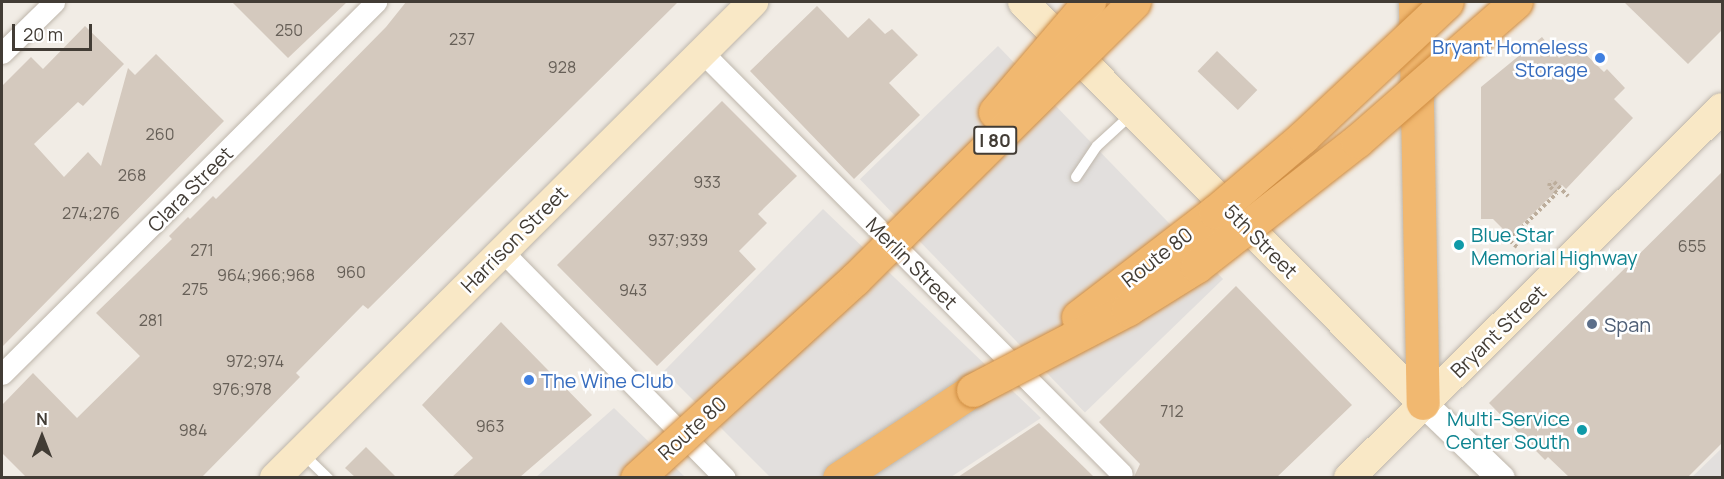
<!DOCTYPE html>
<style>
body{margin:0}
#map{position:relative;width:1724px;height:479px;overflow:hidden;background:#f1ece5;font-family:Manrope,sans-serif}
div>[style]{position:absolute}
.parking>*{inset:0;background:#e2dfdd;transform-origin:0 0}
.building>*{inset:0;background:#d4c9be;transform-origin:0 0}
.path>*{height:4px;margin-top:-2px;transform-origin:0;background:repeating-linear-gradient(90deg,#bcad9b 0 3px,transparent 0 6px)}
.roads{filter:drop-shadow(0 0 2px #beb6ab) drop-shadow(0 0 2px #beb6ab)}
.service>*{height:10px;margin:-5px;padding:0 5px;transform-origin:5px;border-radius:5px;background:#fff}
.minor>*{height:21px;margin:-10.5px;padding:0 10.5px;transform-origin:10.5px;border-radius:10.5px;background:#fff}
.tertiary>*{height:27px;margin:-13.5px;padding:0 13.5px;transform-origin:13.5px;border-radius:13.5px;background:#fff}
.secondary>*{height:30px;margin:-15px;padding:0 15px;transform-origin:15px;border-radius:15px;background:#f9e8c6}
.motorway>*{height:33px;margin:-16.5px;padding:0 16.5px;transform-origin:16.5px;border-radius:16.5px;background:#f1b870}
.bridges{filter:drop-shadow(0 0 2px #ce8c41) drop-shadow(0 0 2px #ce8c41)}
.motorway-bridge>*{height:33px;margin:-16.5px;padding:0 16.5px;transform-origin:16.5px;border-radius:16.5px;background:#f1b870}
.dots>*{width:16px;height:16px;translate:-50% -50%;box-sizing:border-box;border:3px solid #fff;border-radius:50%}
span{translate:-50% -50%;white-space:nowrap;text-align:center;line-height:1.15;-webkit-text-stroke:5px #fff;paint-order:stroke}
.number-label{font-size:16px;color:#665f57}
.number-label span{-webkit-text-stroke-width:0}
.shield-label span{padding:2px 4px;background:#fff;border:2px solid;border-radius:4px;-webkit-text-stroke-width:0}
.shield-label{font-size:18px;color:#423c35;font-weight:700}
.shop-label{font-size:20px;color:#366cbe}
.right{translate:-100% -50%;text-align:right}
.left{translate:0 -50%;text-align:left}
.street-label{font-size:20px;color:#423c35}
.culture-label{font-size:20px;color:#0d838f}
.service-label{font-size:20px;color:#4e5e75}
.frame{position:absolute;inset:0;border:3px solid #423c35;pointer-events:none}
.north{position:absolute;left:12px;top:407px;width:60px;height:60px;-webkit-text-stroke:4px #fff;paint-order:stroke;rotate:0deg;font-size:16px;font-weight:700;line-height:24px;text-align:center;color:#423c35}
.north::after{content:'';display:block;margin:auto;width:21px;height:27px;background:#423c35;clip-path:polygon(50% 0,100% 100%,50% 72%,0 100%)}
.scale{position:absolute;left:12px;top:24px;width:80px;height:27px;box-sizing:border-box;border:3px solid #423c35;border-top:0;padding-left:8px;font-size:18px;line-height:21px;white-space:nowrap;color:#423c35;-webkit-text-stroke:4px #fff;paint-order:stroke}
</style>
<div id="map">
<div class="parking">
<i style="left:998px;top:46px;width:324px;height:192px;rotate:46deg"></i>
<i style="clip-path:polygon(823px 209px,1041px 418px,951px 477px,770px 477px,664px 371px)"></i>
<i style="clip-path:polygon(614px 408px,685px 477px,535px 478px)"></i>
<i style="clip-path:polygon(1722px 448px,1722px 476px,1692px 477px)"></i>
</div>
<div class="building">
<i style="clip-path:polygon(232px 2px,347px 2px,288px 58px)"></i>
<i style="clip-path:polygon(406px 2px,678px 2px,368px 309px,363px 305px,296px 373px,300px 377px,202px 477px,26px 477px,2px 453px,2px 405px,33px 373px,77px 418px,140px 356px,96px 313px,172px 239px,169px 236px,188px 217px,190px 219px,213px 196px,216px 199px,256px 159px,386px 27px)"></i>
<i style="clip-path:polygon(1624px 2px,1722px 2px,1722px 30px,1688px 64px)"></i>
<i style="clip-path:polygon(817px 6px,848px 38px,869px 18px,885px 34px,892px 29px,918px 55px,889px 83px,920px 115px,854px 179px,750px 71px)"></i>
<i style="clip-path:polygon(85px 26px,124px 64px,83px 106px,78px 102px,34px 144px,64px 177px,88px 152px,101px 166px,128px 68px,135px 75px,156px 54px,224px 121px,2px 347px,2px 86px,31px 57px,43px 69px)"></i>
<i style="clip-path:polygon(1542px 37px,1559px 58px,1574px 43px,1604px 72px,1607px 69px,1625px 88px,1614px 99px,1633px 118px,1566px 189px,1562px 185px,1510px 236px,1493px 219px,1481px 219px,1481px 87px)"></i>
<i style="left:1217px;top:51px;width:56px;height:28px;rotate:44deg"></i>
<i style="clip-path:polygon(722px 101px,797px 176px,758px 214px,767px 223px,739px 251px,756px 269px,657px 366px,557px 265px)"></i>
<i style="clip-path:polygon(1722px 172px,1722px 443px,1688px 477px,1569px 477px,1548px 457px,1545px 460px,1489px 403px)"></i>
<i style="clip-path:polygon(1236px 286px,1352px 405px,1277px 477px,1134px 477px,1140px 464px,1099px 422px)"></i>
<i style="clip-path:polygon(501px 322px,592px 415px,520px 477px,452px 477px,473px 458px,422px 405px)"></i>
<i style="clip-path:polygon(1039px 423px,1094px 477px,958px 477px)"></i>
<i style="clip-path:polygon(366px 447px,396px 477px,355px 477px,345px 468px)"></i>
</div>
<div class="path">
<i style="left:1554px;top:182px;width:20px;rotate:45deg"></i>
<i style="left:1517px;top:247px;width:11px;rotate:-139deg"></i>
<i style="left:1509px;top:240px;width:67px;rotate:-44.4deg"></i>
<i style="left:1557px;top:193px;width:11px;rotate:-139deg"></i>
<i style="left:1549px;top:186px;width:6px;rotate:-72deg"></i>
</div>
<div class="roads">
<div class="service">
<i style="left:1076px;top:177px;width:37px;rotate:-56deg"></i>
<i style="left:1097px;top:146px;width:49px;rotate:-42.5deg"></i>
<i style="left:303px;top:454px;width:35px;rotate:44deg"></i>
</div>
<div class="minor">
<i style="left:702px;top:52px;width:595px;rotate:45.14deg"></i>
<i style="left:2px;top:53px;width:73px;rotate:-44.4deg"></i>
<i style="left:502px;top:251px;width:318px;rotate:45.5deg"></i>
<i style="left:2px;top:374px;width:528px;rotate:-44.85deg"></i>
</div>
<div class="tertiary">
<i style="left:1423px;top:403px;width:108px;rotate:43.9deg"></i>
</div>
<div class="secondary">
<i style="left:1023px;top:2px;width:566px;rotate:45.07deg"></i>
<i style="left:275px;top:478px;width:675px;rotate:-44.88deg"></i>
<i style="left:1349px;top:478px;width:525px;rotate:-44.77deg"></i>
</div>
<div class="motorway">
<i style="left:1415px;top:2px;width:401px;rotate:88.9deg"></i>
<i style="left:839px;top:478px;width:160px;rotate:-33.3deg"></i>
</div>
</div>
<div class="bridges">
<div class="motorway-bridge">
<i style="left:995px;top:112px;width:145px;rotate:-49.5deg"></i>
<i style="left:1078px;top:317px;width:173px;rotate:-37.5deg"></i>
<i style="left:1215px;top:212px;width:116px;rotate:-40.4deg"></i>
<i style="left:1303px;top:137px;width:197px;rotate:-43.2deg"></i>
<i style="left:973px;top:390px;width:175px;rotate:-27.6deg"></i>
<i style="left:1128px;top:309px;width:81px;rotate:-31.9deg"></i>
<i style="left:1197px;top:266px;width:203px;rotate:-38deg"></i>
<i style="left:1357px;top:141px;width:211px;rotate:-41.2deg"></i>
<i style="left:637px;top:478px;width:295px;rotate:-42.4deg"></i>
<i style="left:855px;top:279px;width:393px;rotate:-44.8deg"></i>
</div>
</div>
<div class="dots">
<i style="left:1600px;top:58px;background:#3f7fe0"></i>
<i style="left:1459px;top:245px;background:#0f9aa8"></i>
<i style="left:1592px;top:324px;background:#5c6f8a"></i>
<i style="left:529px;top:380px;background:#3f7fe0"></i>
<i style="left:1582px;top:430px;background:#0f9aa8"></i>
</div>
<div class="number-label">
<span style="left:289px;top:30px">250</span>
<span style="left:462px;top:39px">237</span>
<span style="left:562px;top:67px">928</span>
<span style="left:160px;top:134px">260</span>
<span style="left:132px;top:175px">268</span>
<span style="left:707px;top:182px">933</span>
<span style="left:91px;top:213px">274;276</span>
<span style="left:678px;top:240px">937;939</span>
<span style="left:1692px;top:246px">655</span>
<span style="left:202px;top:250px">271</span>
<span style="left:351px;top:272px">960</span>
<span style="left:266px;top:275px">964;966;968</span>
<span style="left:195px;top:289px">275</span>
<span style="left:633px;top:290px">943</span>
<span style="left:151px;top:320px">281</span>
<span style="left:255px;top:361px">972;974</span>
<span style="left:242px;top:389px">976;978</span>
<span style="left:1172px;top:411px">712</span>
<span style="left:490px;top:426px">963</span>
<span style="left:193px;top:430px">984</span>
</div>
<div class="shield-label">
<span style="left:995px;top:140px">I 80</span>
</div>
<div class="shop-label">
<span class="right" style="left:1588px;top:58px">Bryant Homeless<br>Storage</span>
<span class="left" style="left:541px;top:380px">The Wine Club</span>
</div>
<div class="street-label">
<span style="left:190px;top:189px;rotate:-45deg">Clara Street</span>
<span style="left:514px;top:239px;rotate:-45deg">Harrison Street</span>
<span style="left:1261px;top:241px;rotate:45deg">5th Street</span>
<span style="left:1157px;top:257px;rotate:-38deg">Route 80</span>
<span style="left:912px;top:263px;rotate:45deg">Merlin Street</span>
<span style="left:1498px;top:331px;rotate:-44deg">Bryant Street</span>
<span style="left:692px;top:428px;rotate:-42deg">Route 80</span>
</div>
<div class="culture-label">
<span class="left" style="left:1471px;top:246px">Blue Star<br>Memorial Highway</span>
<span class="right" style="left:1570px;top:430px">Multi-Service<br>Center South</span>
</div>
<div class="service-label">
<span class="left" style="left:1604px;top:324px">Span</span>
</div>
<div class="frame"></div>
<div class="north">N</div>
<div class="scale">20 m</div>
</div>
